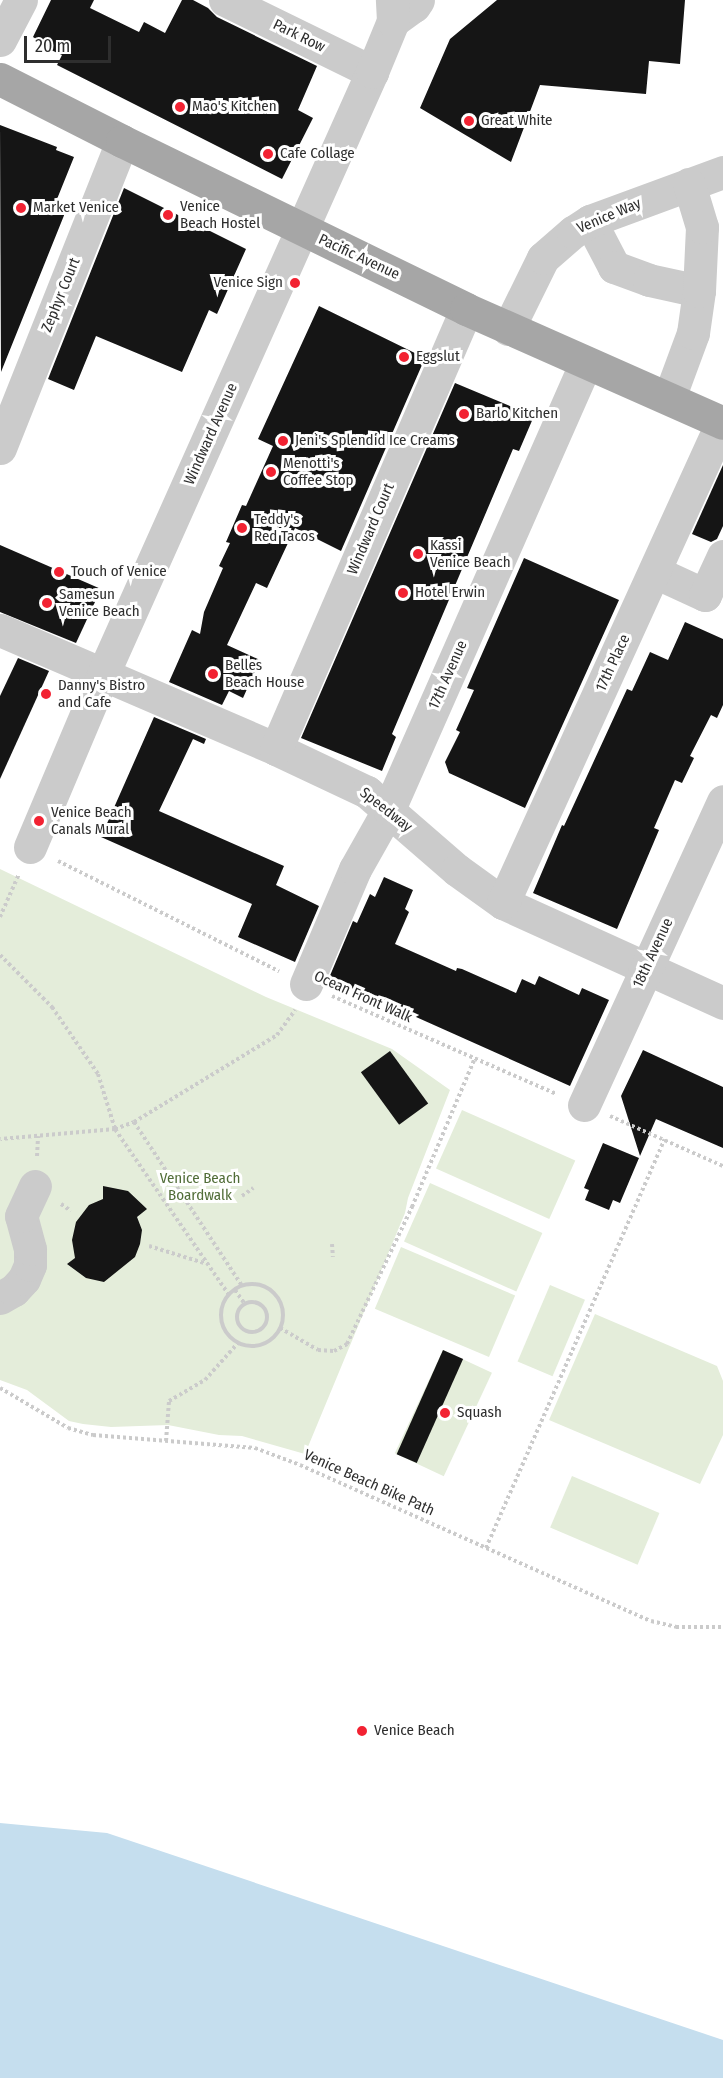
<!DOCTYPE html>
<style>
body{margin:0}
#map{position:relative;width:723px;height:2078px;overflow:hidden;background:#fff;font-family:"Fira Sans Condensed",sans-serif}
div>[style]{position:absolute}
.green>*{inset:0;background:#e4edda;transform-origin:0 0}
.water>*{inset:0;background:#c5deee}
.building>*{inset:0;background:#151515;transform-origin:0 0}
.path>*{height:4px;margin-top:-2px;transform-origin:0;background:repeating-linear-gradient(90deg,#cbcbcb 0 3px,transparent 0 6px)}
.path>.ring{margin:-2px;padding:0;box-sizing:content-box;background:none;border:4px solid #cbcbcb;border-radius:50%}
.minor>*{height:33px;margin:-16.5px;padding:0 16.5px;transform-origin:16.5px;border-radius:16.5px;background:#cbcbcb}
.major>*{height:33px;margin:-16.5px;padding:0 16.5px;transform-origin:16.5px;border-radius:16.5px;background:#a6a6a6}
.dots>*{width:16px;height:16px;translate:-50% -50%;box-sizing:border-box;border:3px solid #fff;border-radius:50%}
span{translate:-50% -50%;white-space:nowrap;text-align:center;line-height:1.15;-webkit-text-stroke:6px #fff;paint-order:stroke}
.street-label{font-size:15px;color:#2e2e2e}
.poi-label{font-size:15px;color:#2e2e2e}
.left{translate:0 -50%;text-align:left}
.right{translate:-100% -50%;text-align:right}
.park-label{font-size:15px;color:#516d38}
.scale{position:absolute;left:24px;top:36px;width:87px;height:27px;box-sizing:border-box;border:3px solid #2e2e2e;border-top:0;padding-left:8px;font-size:18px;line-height:21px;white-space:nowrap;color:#2e2e2e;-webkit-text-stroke:4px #fff;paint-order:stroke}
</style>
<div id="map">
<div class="green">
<i style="clip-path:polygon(0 869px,266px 997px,392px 1049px,450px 1090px,408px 1198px,405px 1213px,305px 1454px,242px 1436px,219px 1435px,168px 1425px,111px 1427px,83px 1424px,69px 1421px,27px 1390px,0 1380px)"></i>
<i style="left:462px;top:1110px;width:124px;height:64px;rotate:24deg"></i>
<i style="left:430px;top:1183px;width:123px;height:64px;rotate:24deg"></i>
<i style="left:401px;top:1247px;width:124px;height:67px;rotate:23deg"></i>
<i style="left:550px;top:1285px;width:38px;height:83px;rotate:23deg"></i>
<i style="clip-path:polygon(595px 1314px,717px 1366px,723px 1381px,723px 1435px,700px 1484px,549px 1420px)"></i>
<i style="left:443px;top:1350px;width:54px;height:114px;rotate:25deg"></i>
<i style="left:572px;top:1476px;width:95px;height:56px;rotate:23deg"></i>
</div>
<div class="water">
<i style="clip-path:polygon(0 1823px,107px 1833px,723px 2040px,723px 2078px,0 2078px)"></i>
</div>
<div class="building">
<i style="clip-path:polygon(51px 0,94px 0,90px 8px,139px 32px,144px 22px,165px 33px,182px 0,193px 0,208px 8px,217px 17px,317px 66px,298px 110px,313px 118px,282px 179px,57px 65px,62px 55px,40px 45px,41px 42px,33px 37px)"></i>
<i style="clip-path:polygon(497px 0,685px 0,680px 64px,649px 61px,646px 94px,540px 85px,511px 162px,420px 108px,450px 39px)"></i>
<i style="clip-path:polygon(0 125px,57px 147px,56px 150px,74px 157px,55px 204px,67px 208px,1px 372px)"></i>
<i style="clip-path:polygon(124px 188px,246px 249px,217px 314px,209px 310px,182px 372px,96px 336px,74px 390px,48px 379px)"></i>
<i style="clip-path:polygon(319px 306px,425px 358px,341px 551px,295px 528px,267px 588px,256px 583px,227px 645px,260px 660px,243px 698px,229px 691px,222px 705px,169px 682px,192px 630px,200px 634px,204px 612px,223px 568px,219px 566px,230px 543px,226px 542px,242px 505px,246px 506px,273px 446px,258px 439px)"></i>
<i style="clip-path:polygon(455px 383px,534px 416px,519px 451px,513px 449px,392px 734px,396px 737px,382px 771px,301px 738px)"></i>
<i style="clip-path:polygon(723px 465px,723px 526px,717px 539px,711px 542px,692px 534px)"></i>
<i style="clip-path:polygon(0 545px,101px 589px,76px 643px,0 612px)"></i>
<i style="clip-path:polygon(524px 558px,619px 600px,525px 808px,449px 773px,445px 762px,460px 732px,456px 730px,474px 690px,467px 688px)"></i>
<i style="clip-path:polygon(685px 622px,723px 639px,723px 705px,717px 718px,711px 715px,690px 756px,694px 758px,682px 783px,675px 780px,654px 828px,659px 830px,617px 929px,533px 893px,562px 825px,564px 826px,627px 689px,632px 691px,650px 652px,668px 660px)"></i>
<i style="clip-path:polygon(18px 658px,49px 671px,0 779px,0 696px)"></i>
<i style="clip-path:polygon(154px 717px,206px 739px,204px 744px,193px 739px,159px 811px,284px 866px,276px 885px,319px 906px,295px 962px,238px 937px,252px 904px,101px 837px)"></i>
<i style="clip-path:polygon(384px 877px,413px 890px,405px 909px,409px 912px,395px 944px,456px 971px,457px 968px,462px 969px,516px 993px,522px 979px,535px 985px,539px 976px,579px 995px,582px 988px,609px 1000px,570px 1086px,329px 978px,353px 921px,357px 923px,370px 894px,375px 897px)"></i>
<i style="clip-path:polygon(643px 1050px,723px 1087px,723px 1148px,656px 1119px,640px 1156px,621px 1096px)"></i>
<i style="left:390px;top:1051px;width:65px;height:36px;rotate:54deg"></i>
<i style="clip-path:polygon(603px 1143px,639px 1158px,620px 1203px,613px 1200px,609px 1210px,585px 1200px,589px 1190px,584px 1188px)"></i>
<i style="clip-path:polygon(103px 1186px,128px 1191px,147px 1209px,137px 1217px,142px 1230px,140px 1244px,135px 1257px,104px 1282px,86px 1278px,67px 1264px,75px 1258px,72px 1240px,76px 1222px,89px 1205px,103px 1199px)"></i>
<i style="left:443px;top:1350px;width:22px;height:114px;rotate:24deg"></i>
</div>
<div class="path">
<i style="left:58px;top:861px;width:247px;rotate:26.5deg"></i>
<i style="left:0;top:917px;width:47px;rotate:-66.2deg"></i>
<i style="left:0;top:955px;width:74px;rotate:45deg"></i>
<i style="left:52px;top:1007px;width:81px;rotate:55.5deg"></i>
<i style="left:98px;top:1074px;width:58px;rotate:72.8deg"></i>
<i style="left:115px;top:1129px;width:115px;rotate:175deg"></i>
<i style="left:332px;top:996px;width:244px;rotate:23.6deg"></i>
<i style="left:610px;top:1116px;width:124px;rotate:23.9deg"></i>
<i style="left:134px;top:1122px;width:196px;rotate:56.6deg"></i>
<i style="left:37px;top:1156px;width:20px;rotate:-87deg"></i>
<i style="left:242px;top:1196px;width:14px;rotate:-36deg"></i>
<i style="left:61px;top:1204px;width:12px;rotate:35deg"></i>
<i style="left:332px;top:1244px;width:13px;rotate:86deg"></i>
<i style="left:149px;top:1246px;width:58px;rotate:17.2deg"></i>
<i class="ring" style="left:221px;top:1284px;width:58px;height:58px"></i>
<i style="left:235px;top:1290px;width:16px;rotate:55deg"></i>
<i style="left:229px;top:1295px;width:201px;rotate:-124.5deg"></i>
<i style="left:115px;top:1129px;width:20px;rotate:-20deg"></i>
<i style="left:134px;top:1122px;width:167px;rotate:-31.3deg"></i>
<i style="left:277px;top:1035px;width:31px;rotate:-54deg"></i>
<i class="ring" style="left:237px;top:1302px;width:26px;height:26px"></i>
<i style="left:280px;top:1328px;width:44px;rotate:30.1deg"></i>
<i style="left:318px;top:1350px;width:16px;rotate:4deg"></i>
<i style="left:334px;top:1351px;width:15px;rotate:-28deg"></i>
<i style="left:347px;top:1344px;width:152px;rotate:-64.6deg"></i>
<i style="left:412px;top:1207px;width:160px;rotate:-67.1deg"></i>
<i style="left:0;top:1388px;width:79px;rotate:30.5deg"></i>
<i style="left:68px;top:1428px;width:26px;rotate:16deg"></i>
<i style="left:93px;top:1435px;width:163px;rotate:4.6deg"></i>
<i style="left:255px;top:1448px;width:48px;rotate:20.7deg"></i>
<i style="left:300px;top:1465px;width:384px;rotate:24deg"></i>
<i style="left:651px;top:1621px;width:26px;rotate:13deg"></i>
<i style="left:676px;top:1627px;width:47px"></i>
<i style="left:166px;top:1441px;width:40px;rotate:-85.7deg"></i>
<i style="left:169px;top:1401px;width:42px;rotate:-30.3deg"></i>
<i style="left:205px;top:1380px;width:50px;rotate:-48.3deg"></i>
<i style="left:486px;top:1548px;width:446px;rotate:-66.4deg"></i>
</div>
<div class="minor">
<i style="left:225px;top:0;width:164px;rotate:26.1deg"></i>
<i style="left:393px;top:21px;width:26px;rotate:-36deg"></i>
<i style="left:414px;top:6px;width:7px;rotate:-56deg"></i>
<i style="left:0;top:40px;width:45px;rotate:-62.3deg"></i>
<i style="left:590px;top:221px;width:52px;rotate:62.4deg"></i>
<i style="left:614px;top:267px;width:37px;rotate:20deg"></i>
<i style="left:649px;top:280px;width:51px;rotate:12.4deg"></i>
<i style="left:508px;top:329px;width:79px;rotate:-63.8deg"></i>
<i style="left:543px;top:258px;width:40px;rotate:-41deg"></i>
<i style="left:573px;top:232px;width:20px;rotate:-33deg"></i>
<i style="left:590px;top:221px;width:142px;rotate:-20.2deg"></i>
<i style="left:669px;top:398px;width:69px;rotate:-69.7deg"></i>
<i style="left:693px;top:333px;width:42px;rotate:-81.9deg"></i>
<i style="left:699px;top:291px;width:64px;rotate:-87.3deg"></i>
<i style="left:702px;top:227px;width:45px;rotate:-106.8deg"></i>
<i style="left:0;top:448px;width:330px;rotate:-68.3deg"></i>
<i style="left:655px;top:572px;width:55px;rotate:24.7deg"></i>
<i style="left:705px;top:595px;width:43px;rotate:-65.2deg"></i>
<i style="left:0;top:630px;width:301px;rotate:23.3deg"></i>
<i style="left:276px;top:749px;width:101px;rotate:25.3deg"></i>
<i style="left:367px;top:792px;width:119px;rotate:40.9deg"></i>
<i style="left:457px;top:870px;width:57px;rotate:35.7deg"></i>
<i style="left:503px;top:903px;width:242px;rotate:24.4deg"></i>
<i style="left:276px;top:749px;width:479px;rotate:-66.6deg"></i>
<i style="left:30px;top:847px;width:188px;rotate:-67.1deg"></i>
<i style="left:103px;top:674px;width:659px;rotate:-65.92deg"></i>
<i style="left:372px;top:72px;width:55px;rotate:-67.6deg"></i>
<i style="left:393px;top:21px;width:21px;rotate:-93deg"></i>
<i style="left:503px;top:903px;width:529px;rotate:-65.52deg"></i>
<i style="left:306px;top:984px;width:125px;rotate:-66.9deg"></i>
<i style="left:355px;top:869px;width:69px;rotate:-60.5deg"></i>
<i style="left:389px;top:809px;width:488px;rotate:-66.2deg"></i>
<i style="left:584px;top:1105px;width:334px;rotate:-65.4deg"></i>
<i style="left:0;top:1298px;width:16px;rotate:-30deg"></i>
<i style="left:14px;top:1290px;width:15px;rotate:-48deg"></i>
<i style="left:24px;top:1279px;width:15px;rotate:-67deg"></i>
<i style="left:30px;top:1265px;width:16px;rotate:-90deg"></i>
<i style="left:30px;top:1249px;width:34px;rotate:-105deg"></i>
<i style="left:21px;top:1216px;width:33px;rotate:-65deg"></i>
</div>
<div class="major">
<i style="left:0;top:79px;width:137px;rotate:26.9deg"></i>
<i style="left:122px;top:141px;width:383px;rotate:26deg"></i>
<i style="left:466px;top:309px;width:281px;rotate:23.9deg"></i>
</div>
<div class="dots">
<i style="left:180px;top:107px;background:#f22232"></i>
<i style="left:469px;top:121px;background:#f22232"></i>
<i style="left:268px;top:154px;background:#f22232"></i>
<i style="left:21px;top:208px;background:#f22232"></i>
<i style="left:168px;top:215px;background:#f22232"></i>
<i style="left:295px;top:283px;background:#f22232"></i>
<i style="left:404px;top:357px;background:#f22232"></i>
<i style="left:464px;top:414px;background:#f22232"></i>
<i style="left:283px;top:441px;background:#f22232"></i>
<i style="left:271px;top:472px;background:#f22232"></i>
<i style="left:242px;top:528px;background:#f22232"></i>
<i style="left:418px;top:554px;background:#f22232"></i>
<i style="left:59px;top:572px;background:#f22232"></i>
<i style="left:403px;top:593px;background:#f22232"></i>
<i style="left:47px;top:603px;background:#f22232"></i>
<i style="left:213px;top:674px;background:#f22232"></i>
<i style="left:46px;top:694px;background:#f22232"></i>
<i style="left:39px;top:821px;background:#f22232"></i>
<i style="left:445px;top:1413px;background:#f22232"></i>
<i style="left:362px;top:1731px;background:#f22232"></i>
</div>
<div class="street-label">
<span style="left:299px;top:36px;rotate:26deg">Park Row</span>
<span style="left:609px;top:216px;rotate:-23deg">Venice Way</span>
<span style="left:359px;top:257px;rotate:25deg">Pacific Avenue</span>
<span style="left:61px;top:295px;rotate:-68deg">Zephyr Court</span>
<span style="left:211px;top:434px;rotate:-66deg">Windward Avenue</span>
<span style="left:371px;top:529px;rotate:-67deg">Windward Court</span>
<span style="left:613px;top:663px;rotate:-65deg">17th Place</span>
<span style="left:448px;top:675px;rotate:-66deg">17th Avenue</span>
<span style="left:386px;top:810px;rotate:38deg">Speedway</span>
<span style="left:653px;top:953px;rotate:-65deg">18th Avenue</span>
<span style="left:363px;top:997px;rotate:24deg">Ocean Front Walk</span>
<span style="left:369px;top:1483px;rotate:24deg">Venice Beach Bike Path</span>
</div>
<div class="poi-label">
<span class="left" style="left:192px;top:107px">Mao's Kitchen</span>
<span class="left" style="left:481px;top:121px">Great White</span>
<span class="left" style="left:280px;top:154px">Cafe Collage</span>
<span class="left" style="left:180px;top:215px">Venice<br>Beach Hostel</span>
<span class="left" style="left:33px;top:208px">Market Venice</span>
<span class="right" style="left:283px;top:283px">Venice Sign</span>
<span class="left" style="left:416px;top:357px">Eggslut</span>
<span class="left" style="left:476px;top:414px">Barlo Kitchen</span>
<span class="left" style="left:295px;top:441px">Jeni's Splendid Ice Creams</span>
<span class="left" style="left:283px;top:472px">Menotti's<br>Coffee Stop</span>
<span class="left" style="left:254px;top:528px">Teddy's<br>Red Tacos</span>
<span class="left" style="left:430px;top:554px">Kassi<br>Venice Beach</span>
<span class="left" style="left:71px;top:572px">Touch of Venice</span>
<span class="left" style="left:415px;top:593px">Hotel Erwin</span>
<span class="left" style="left:59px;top:603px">Samesun<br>Venice Beach</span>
<span class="left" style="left:225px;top:674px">Belles<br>Beach House</span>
<span class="left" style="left:58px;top:694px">Danny's Bistro<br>and Cafe</span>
<span class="left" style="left:51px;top:821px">Venice Beach<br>Canals Mural</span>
<span class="left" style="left:457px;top:1413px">Squash</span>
<span class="left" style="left:374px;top:1731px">Venice Beach</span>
</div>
<div class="park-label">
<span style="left:200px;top:1187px">Venice Beach<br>Boardwalk</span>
</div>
<div class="scale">20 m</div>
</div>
